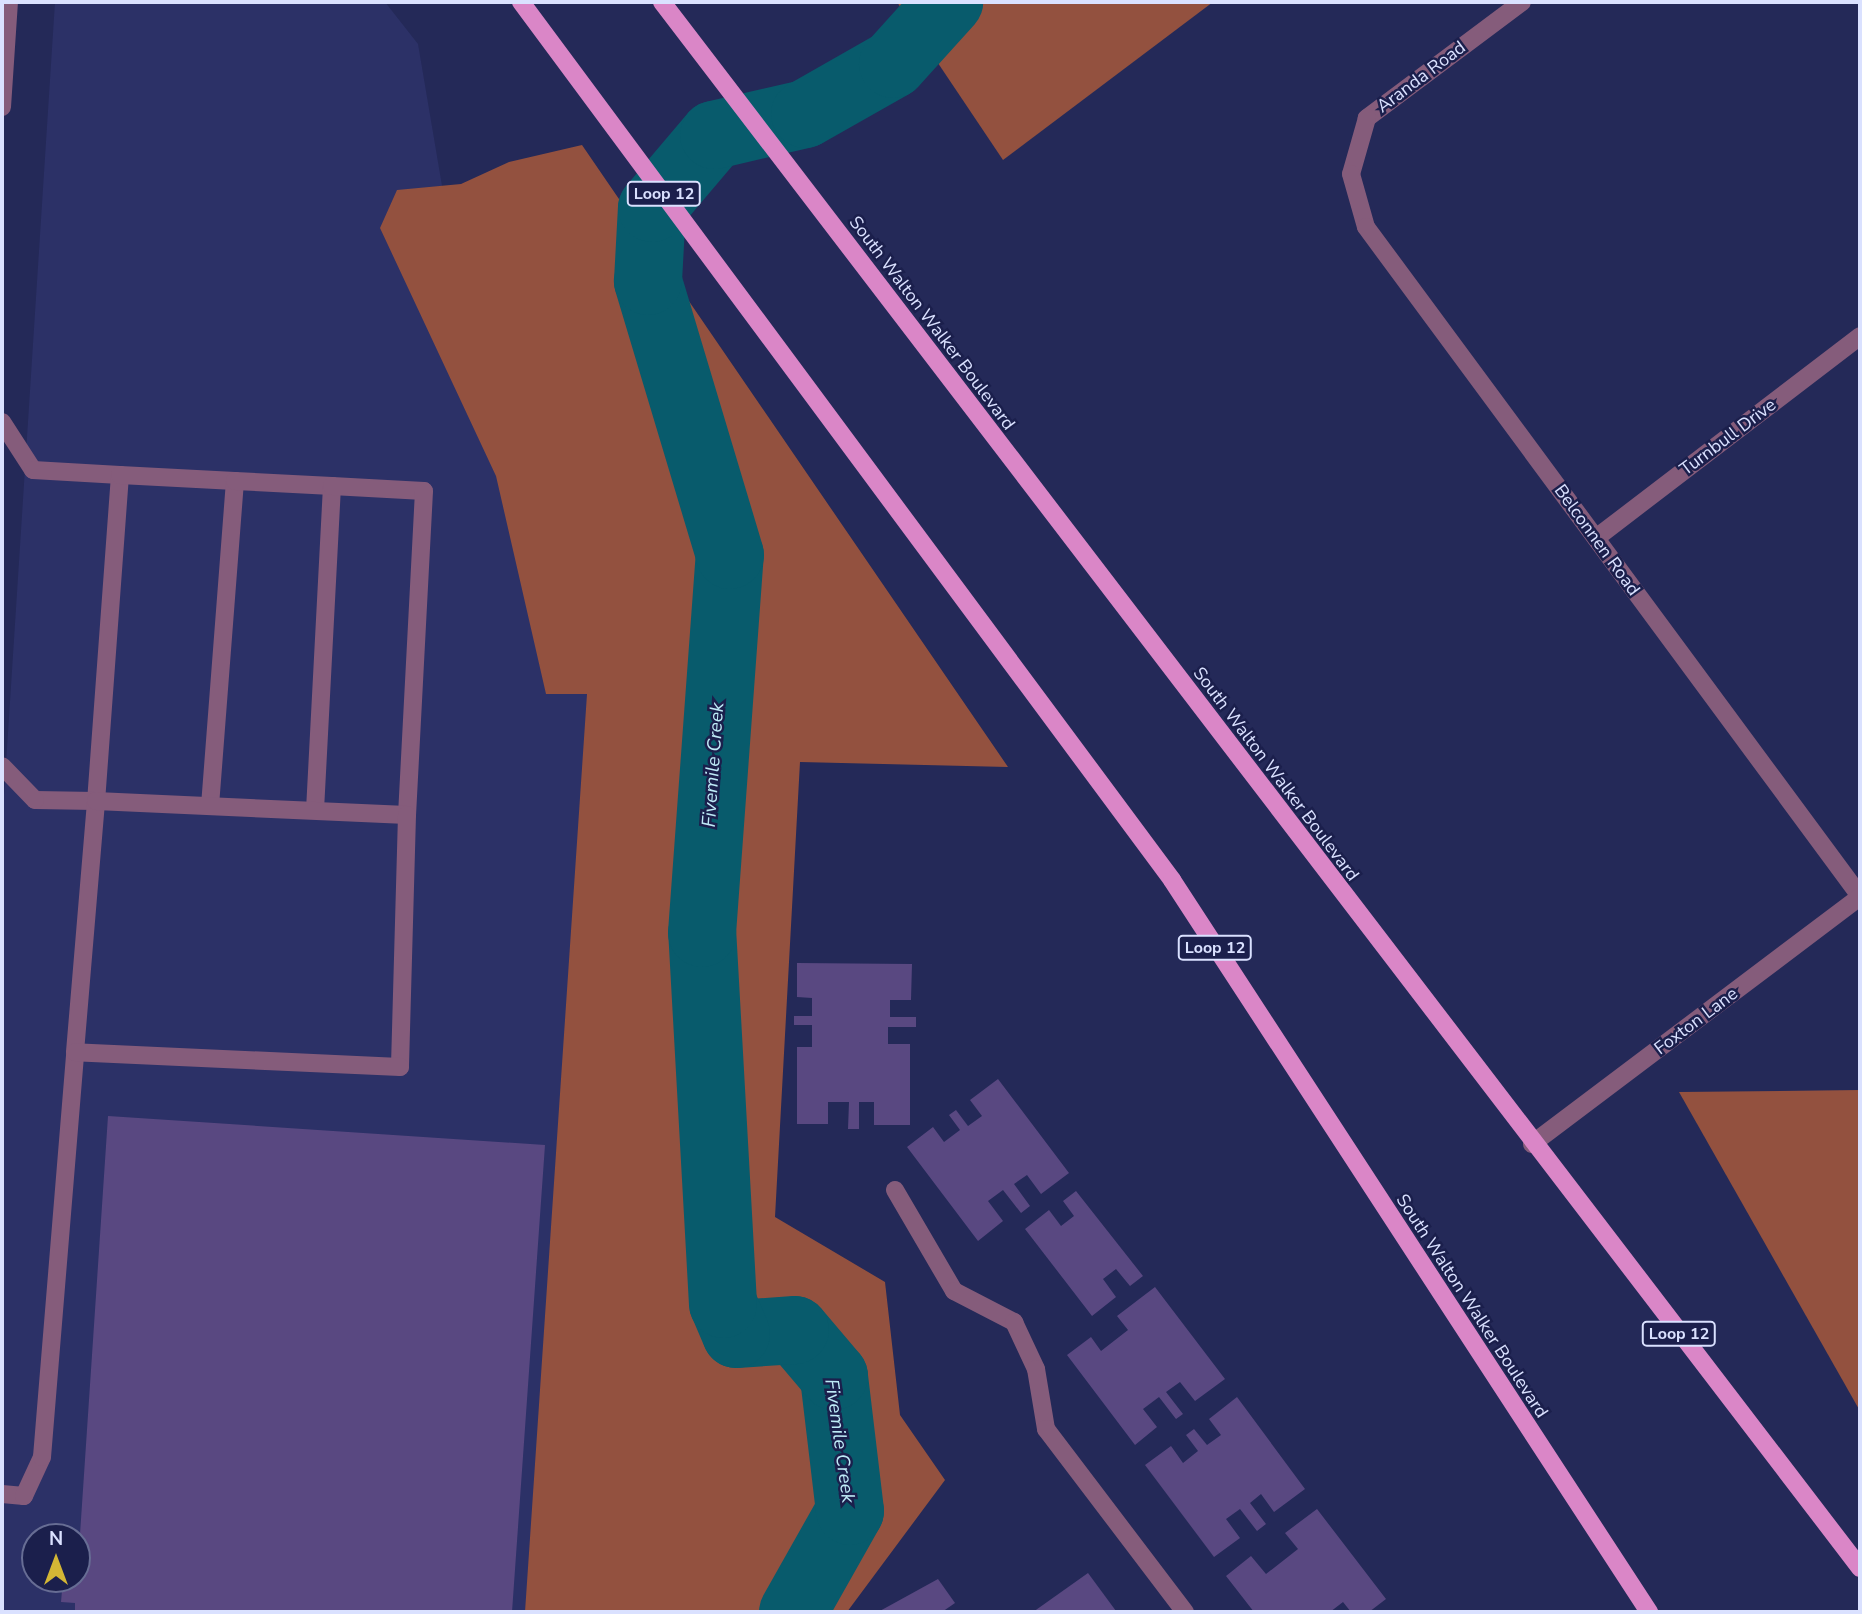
<!DOCTYPE html>
<style>
body{margin:0}
#map{position:relative;width:1862px;height:1614px;overflow:hidden;background:#242958;font-family:"Nunito Sans",sans-serif}
div>[style]{position:absolute}
.built>*{inset:0;background:#2c3167}
.forest>*{inset:0;background:#93513f}
.river>*{height:68px;margin:-34px;padding:0 34px;transform-origin:34px;border-radius:34px;background:#085b6c}
.building>*{inset:0;background:#594881}
.minor>*{height:18px;margin:-9px;padding:0 9px;transform-origin:9px;border-radius:9px;background:#855c7b}
.major>*{height:18px;margin:-9px;padding:0 9px;transform-origin:9px;border-radius:9px;background:#da86c7}
span{translate:-50% -50%;white-space:nowrap;text-align:center;line-height:1.15;-webkit-text-stroke:5px #1b1f4c;paint-order:stroke}
.shield-label span{padding:2px 5px;background:#1b1f4c;border:2px solid;border-radius:5px;-webkit-text-stroke-width:0}
.shield-label{font-size:16px;color:#dae1ff;font-weight:700}
.street-label{font-size:18px;color:#dae1ff}
.water-label{font-size:19px;color:#beebf7;font-style:italic}
.frame{position:absolute;inset:0;border:4px solid #dae1ff;pointer-events:none}
.north{position:absolute;left:21px;top:1523px;width:70px;height:70px;box-sizing:border-box;background:#1b1f4c;border:2px solid #676d94;border-radius:50%;rotate:0deg;font-size:19px;font-weight:700;line-height:28px;text-align:center;color:#dae1ff}
.north::after{content:'';display:block;margin:auto;width:24px;height:32px;background:#d3b635;clip-path:polygon(50% 0,100% 100%,50% 72%,0 100%)}
</style>
<div id="map">
<div class="built">
<i style="clip-path:polygon(evenodd,55px 2px,385px 2px,418px 44px,451px 239px,744px 628px,772px 1612px,2px 1612px,2px 826px,55px 2px,35px 1537px,77px 1537px,77px 1579px,35px 1579px,35px 1537px)"></i>
</div>
<div class="forest">
<i style="clip-path:polygon(897px 2px,1213px 2px,1003px 160px)"></i>
<i style="clip-path:polygon(582px 145px,1008px 767px,800px 762px,775px 1217px,885px 1282px,900px 1415px,945px 1480px,847px 1612px,525px 1612px,587px 694px,546px 694px,496px 476px,380px 228px,397px 190px,461px 184px,509px 162px)"></i>
<i style="clip-path:polygon(1860px 1090px,1860px 1411px,1679px 1092px)"></i>
</div>
<div class="river">
<i style="left:793px;top:1612px;width:116px;rotate:-60.6deg"></i>
<i style="left:850px;top:1511px;width:136px;rotate:-96.8deg"></i>
<i style="left:834px;top:1376px;width:60px;rotate:-130.3deg"></i>
<i style="left:795px;top:1330px;width:59px;rotate:176.1deg"></i>
<i style="left:736px;top:1334px;width:33px;rotate:-113deg"></i>
<i style="left:723px;top:1304px;width:372px;rotate:-93.2deg"></i>
<i style="left:702px;top:933px;width:379px;rotate:-85.8deg"></i>
<i style="left:730px;top:555px;width:286px;rotate:-106.7deg"></i>
<i style="left:648px;top:281px;width:73px;rotate:-86.9deg"></i>
<i style="left:652px;top:208px;width:96px;rotate:-49.7deg"></i>
<i style="left:714px;top:135px;width:93px;rotate:-13deg"></i>
<i style="left:805px;top:114px;width:101px;rotate:-29.6deg"></i>
<i style="left:893px;top:64px;width:84px;rotate:-47.9deg"></i>
</div>
<div class="building">
<i style="clip-path:polygon(797px 963px,912px 964px,911px 1000px,890px 1000px,890px 1017px,916px 1017px,916px 1027px,888px 1027px,888px 1044px,910px 1044px,910px 1125px,874px 1125px,874px 1102px,859px 1102px,859px 1129px,848px 1129px,849px 1102px,828px 1102px,828px 1124px,797px 1124px,797px 1047px,812px 1047px,812px 1025px,794px 1025px,794px 1016px,812px 1016px,812px 998px,797px 997px)"></i>
<i style="clip-path:polygon(998px 1079px,1069px 1173px,1041px 1194px,1027px 1175px,1014px 1184px,1030px 1206px,1021px 1213px,1003px 1190px,988px 1201px,1003px 1221px,978px 1241px,907px 1147px,933px 1127px,944px 1142px,960px 1130px,949px 1115px,956px 1110px,968px 1126px,982px 1116px,970px 1100px)"></i>
<i style="clip-path:polygon(108px 1116px,545px 1145px,512px 1612px,75px 1612px,75px 1603px,61px 1602px,63px 1579px,77px 1579px)"></i>
<i style="clip-path:polygon(1076px 1191px,1143px 1276px,1130px 1286px,1116px 1269px,1103px 1279px,1116px 1297px,1092px 1316px,1025px 1229px,1049px 1210px,1061px 1226px,1074px 1216px,1063px 1201px)"></i>
<i style="clip-path:polygon(1155px 1287px,1225px 1379px,1195px 1401px,1180px 1382px,1166px 1392px,1183px 1414px,1176px 1419px,1159px 1397px,1143px 1409px,1157px 1427px,1135px 1445px,1067px 1355px,1091px 1337px,1101px 1351px,1128px 1330px,1117px 1316px)"></i>
<i style="clip-path:polygon(1237px 1397px,1305px 1489px,1274px 1512px,1261px 1494px,1250px 1503px,1266px 1524px,1257px 1531px,1240px 1509px,1226px 1519px,1240px 1538px,1214px 1557px,1145px 1465px,1171px 1446px,1183px 1463px,1198px 1451px,1186px 1435px,1194px 1429px,1207px 1445px,1221px 1435px,1209px 1419px)"></i>
<i style="clip-path:polygon(1317px 1509px,1386px 1599px,1369px 1612px,1351px 1612px,1343px 1602px,1330px 1612px,1254px 1612px,1226px 1576px,1251px 1556px,1266px 1574px,1298px 1549px,1285px 1533px)"></i>
<i style="clip-path:polygon(1088px 1573px,1116px 1611px,1033px 1612px)"></i>
<i style="clip-path:polygon(938px 1579px,955px 1603px,942px 1612px,878px 1612px)"></i>
</div>
<div class="minor">
<i style="left:1522px;top:2px;width:194px;rotate:143.2deg"></i>
<i style="left:1367px;top:118px;width:58px;rotate:105.9deg"></i>
<i style="left:1351px;top:174px;width:55px;rotate:74.2deg"></i>
<i style="left:1366px;top:227px;width:832px;rotate:53.56deg"></i>
<i style="left:2px;top:107px;width:105px;rotate:-86.2deg"></i>
<i style="left:2px;top:422px;width:57px;rotate:57.1deg"></i>
<i style="left:33px;top:470px;width:87px;rotate:3.3deg"></i>
<i style="left:120px;top:475px;width:327px;rotate:94.2deg"></i>
<i style="left:96px;top:801px;width:61px;rotate:-179.1deg"></i>
<i style="left:35px;top:800px;width:47px;rotate:-134.1deg"></i>
<i style="left:120px;top:475px;width:115px;rotate:3deg"></i>
<i style="left:235px;top:481px;width:326px;rotate:94.4deg"></i>
<i style="left:235px;top:481px;width:97px;rotate:3deg"></i>
<i style="left:332px;top:486px;width:324px;rotate:93deg"></i>
<i style="left:332px;top:486px;width:92px;rotate:3.1deg"></i>
<i style="left:424px;top:491px;width:324px;rotate:93deg"></i>
<i style="left:1596px;top:538px;width:332px;rotate:-37.4deg"></i>
<i style="left:1532px;top:1144px;width:411px;rotate:-37deg"></i>
<i style="left:895px;top:1190px;width:117px;rotate:59.7deg"></i>
<i style="left:954px;top:1291px;width:68px;rotate:27.3deg"></i>
<i style="left:1014px;top:1322px;width:52px;rotate:64.9deg"></i>
<i style="left:1036px;top:1369px;width:61px;rotate:80.5deg"></i>
<i style="left:1046px;top:1429px;width:230px;rotate:52.8deg"></i>
<i style="left:2px;top:1494px;width:22px;rotate:5deg"></i>
<i style="left:24px;top:1496px;width:43px;rotate:-65.2deg"></i>
<i style="left:42px;top:1457px;width:406px;rotate:-85.3deg"></i>
<i style="left:75px;top:1052px;width:252px;rotate:-85.2deg"></i>
<i style="left:96px;top:801px;width:311px;rotate:2.6deg"></i>
<i style="left:407px;top:815px;width:252px;rotate:91.6deg"></i>
<i style="left:400px;top:1067px;width:325px;rotate:-177.4deg"></i>
</div>
<div class="major">
<i style="left:521px;top:2px;width:1093px;rotate:53.44deg"></i>
<i style="left:1172px;top:880px;width:874px;rotate:56.91deg"></i>
<i style="left:662px;top:2px;width:1972px;rotate:52.58deg"></i>
</div>
<div class="shield-label">
<span style="left:664px;top:194px">Loop 12</span>
<span style="left:1215px;top:948px">Loop 12</span>
<span style="left:1679px;top:1334px">Loop 12</span>
</div>
<div class="street-label">
<span style="left:1421px;top:77px;rotate:-37deg">Aranda Road</span>
<span style="left:932px;top:323px;rotate:53deg">South Walton Walker Boulevard</span>
<span style="left:1728px;top:437px;rotate:-37deg">Turnbull Drive</span>
<span style="left:1597px;top:540px;rotate:54deg">Belconnen Road</span>
<span style="left:1276px;top:774px;rotate:53deg">South Walton Walker Boulevard</span>
<span style="left:1696px;top:1021px;rotate:-37deg">Foxton Lane</span>
<span style="left:1472px;top:1306px;rotate:57deg">South Walton Walker Boulevard</span>
</div>
<div class="water-label">
<span style="left:714px;top:765px;rotate:-86deg">Fivemile Creek</span>
<span style="left:839px;top:1441px;rotate:82deg">Fivemile Creek</span>
</div>
<div class="frame"></div>
<div class="north">N</div>
</div>
